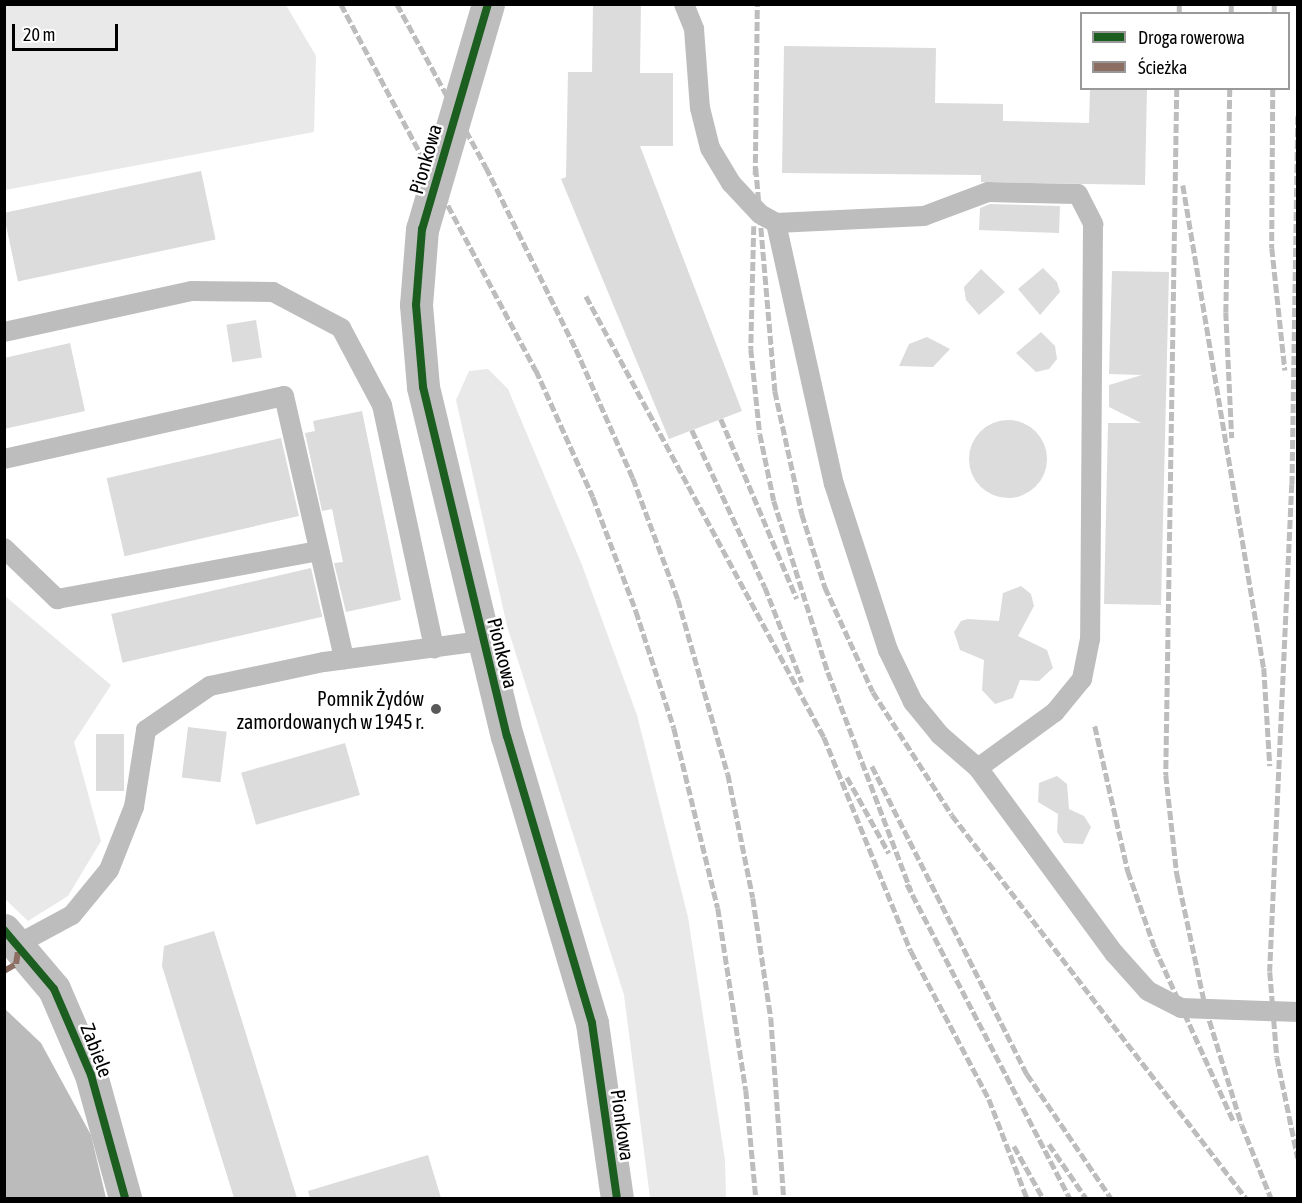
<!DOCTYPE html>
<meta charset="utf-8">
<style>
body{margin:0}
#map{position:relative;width:1302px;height:1203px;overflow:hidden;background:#fff;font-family:"Asap Condensed",sans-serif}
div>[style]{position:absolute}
.green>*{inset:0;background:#e9e9e9}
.water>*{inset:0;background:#bbb}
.building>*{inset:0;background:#dcdcdc;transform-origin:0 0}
.round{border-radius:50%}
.lane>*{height:20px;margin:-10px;padding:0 10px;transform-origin:10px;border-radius:10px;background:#bdbdbd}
.street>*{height:33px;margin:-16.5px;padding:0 16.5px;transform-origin:16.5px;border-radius:16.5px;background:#bdbdbd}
.rail>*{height:4.5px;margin-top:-2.25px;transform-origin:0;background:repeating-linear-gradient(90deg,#bdbdbd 0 9px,transparent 0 12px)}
.quiet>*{height:6px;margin-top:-3px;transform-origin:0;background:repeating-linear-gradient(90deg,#8d6e63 0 12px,transparent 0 18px)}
.cycleway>*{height:8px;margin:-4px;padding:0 4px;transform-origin:4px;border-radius:4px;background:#1b5e20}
.dots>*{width:16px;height:16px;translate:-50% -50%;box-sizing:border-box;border:3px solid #fff;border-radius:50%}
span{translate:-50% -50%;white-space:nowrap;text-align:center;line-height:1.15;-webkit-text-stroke:5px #fff;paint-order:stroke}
.street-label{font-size:20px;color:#000}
.poi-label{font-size:20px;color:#000}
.right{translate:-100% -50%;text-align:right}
.frame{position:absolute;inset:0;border:6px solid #000;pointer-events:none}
.legend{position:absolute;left:1080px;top:12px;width:210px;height:78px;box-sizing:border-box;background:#fff;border:2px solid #999;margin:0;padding:8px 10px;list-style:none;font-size:18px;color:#000}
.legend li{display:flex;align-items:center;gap:12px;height:30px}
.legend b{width:30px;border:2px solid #999}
.scale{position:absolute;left:12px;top:24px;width:106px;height:27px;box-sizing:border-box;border:3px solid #000;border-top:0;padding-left:8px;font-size:18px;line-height:21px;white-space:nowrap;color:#000;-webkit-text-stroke:4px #fff;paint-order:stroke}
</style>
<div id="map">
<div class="green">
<i style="clip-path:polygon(5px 4px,286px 5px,316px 56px,314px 132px,5px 190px)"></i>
<i style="clip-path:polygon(488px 369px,508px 389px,582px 565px,637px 715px,688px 917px,725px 1160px,726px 1198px,650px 1198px,624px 995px,507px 626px,456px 400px,469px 371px)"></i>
<i style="clip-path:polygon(5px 596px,111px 685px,74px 742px,101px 841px,68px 896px,28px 921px,5px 899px)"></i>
</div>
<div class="water">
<i style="clip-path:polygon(4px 1008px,41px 1043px,91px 1135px,106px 1198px,5px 1198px)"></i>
</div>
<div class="building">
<i style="clip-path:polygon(593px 4px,641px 4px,640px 73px,673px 73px,673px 146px,640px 146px,742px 411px,669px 439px,561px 179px,566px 177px,568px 72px,592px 72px)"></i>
<i style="clip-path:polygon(784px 46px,936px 48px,935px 103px,1003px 104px,1003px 121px,1089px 123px,1090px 88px,1147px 88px,1145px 185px,981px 182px,981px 175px,782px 173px)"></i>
<i style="left:201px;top:171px;width:70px;height:202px;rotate:78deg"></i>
<i style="clip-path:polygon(990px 204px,1060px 206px,1059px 233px,979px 230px,980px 208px)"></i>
<i style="clip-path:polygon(1043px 268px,1057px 282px,1060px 292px,1040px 315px,1018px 289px)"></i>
<i style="clip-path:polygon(981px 269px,1005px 292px,979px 315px,966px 300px,964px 287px)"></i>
<i style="clip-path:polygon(1112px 271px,1169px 272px,1161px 605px,1104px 604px,1108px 423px,1141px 423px,1109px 407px,1109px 385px,1142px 375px,1109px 374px)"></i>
<i style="left:256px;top:320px;width:38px;height:30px;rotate:81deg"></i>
<i style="clip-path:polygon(1041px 332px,1055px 346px,1057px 359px,1049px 369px,1036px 372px,1016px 353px)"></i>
<i style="clip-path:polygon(927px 337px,950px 349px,933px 367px,899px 366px,909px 344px)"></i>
<i style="clip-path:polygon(70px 343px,85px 411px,4px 429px,4px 358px)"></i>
<i style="clip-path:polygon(362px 411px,401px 600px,346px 612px,334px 563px,343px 562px,332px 509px,322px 511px,305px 433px,315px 431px,313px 421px)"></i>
<i class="round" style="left:969px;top:420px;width:78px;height:78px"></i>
<i style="left:281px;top:438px;width:80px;height:179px;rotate:77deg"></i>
<i style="left:311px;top:568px;width:50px;height:205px;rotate:77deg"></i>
<i style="clip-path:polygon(1021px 586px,1031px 594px,1034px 606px,1018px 636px,1047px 650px,1053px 668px,1039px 681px,1020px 680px,1013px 698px,995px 704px,982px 690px,984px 660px,960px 650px,954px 632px,961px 621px,968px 619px,999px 621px,1003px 593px)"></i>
<i style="left:188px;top:727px;width:39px;height:51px;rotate:7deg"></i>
<i style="left:124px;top:734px;width:57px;height:28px;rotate:90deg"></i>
<i style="left:345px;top:743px;width:54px;height:108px;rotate:74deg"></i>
<i style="clip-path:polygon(1057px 776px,1067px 784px,1069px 809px,1084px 816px,1091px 827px,1083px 844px,1064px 843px,1057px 832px,1058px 814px,1038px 802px,1039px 783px)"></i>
<i style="clip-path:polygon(214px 931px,297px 1198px,234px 1198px,162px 966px,164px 946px)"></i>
<i style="clip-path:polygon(428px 1155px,441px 1198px,310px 1198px,308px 1191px)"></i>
</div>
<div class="lane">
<i style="left:684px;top:4px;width:27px;rotate:68deg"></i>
<i style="left:694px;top:29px;width:79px;rotate:85.7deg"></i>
<i style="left:700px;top:108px;width:41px;rotate:76deg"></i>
<i style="left:710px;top:148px;width:41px;rotate:59deg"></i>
<i style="left:731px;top:183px;width:42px;rotate:46.9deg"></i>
<i style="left:760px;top:214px;width:18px;rotate:29deg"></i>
<i style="left:776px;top:223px;width:267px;rotate:77.5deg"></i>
<i style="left:834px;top:484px;width:175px;rotate:72deg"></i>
<i style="left:888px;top:650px;width:58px;rotate:64.3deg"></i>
<i style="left:913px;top:702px;width:43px;rotate:50.7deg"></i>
<i style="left:940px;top:735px;width:50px;rotate:41deg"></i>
<i style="left:978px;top:768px;width:230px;rotate:53.7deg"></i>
<i style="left:1114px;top:953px;width:51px;rotate:48.2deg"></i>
<i style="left:1148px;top:991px;width:37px;rotate:27deg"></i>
<i style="left:1181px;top:1008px;width:117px;rotate:2deg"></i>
<i style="left:776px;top:223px;width:148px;rotate:-2.7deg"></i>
<i style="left:924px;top:216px;width:68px;rotate:-20.6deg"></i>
<i style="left:988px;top:192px;width:90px;rotate:1.3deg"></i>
<i style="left:1078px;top:194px;width:34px;rotate:63deg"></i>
<i style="left:1093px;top:224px;width:415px;rotate:90.4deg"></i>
<i style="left:1090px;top:639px;width:41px;rotate:101.3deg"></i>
<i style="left:1082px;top:679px;width:43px;rotate:129.3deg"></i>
<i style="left:1055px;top:712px;width:95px;rotate:144deg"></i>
<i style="left:4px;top:332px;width:192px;rotate:-12.3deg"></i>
<i style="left:192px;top:291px;width:81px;rotate:0.7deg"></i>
<i style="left:273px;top:292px;width:77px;rotate:27.9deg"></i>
<i style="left:341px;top:328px;width:87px;rotate:62deg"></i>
<i style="left:382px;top:405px;width:249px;rotate:77.9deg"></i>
<i style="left:4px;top:459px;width:287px;rotate:-12.7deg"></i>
<i style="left:284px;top:396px;width:270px;rotate:77.1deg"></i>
<i style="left:4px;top:548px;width:74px;rotate:43.9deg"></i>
<i style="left:57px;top:599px;width:265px;rotate:-10.4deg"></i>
<i style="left:20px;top:943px;width:59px;rotate:-28.3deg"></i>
<i style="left:72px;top:915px;width:58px;rotate:-50.6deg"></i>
<i style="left:109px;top:870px;width:68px;rotate:-68.4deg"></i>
<i style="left:134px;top:807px;width:78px;rotate:-81.1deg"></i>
<i style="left:146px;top:730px;width:78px;rotate:-34.5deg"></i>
<i style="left:210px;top:686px;width:116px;rotate:-11.9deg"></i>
<i style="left:324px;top:662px;width:159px;rotate:-7.6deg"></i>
</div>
<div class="street">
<i style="left:488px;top:4px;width:234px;rotate:106.3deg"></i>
<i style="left:422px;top:229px;width:76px;rotate:94.5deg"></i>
<i style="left:416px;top:305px;width:82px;rotate:85.1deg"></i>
<i style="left:423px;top:387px;width:359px;rotate:76.5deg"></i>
<i style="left:507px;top:736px;width:299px;rotate:73.5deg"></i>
<i style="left:592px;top:1023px;width:177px;rotate:81.9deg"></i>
<i style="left:4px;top:930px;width:77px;rotate:49.7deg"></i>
<i style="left:54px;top:989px;width:94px;rotate:66.7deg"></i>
<i style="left:91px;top:1075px;width:128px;rotate:74.5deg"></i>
</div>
<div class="rail">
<i style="left:341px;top:4px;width:415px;rotate:62deg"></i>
<i style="left:536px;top:370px;width:139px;rotate:65.8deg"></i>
<i style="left:593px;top:497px;width:122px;rotate:69.3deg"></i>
<i style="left:636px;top:611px;width:123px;rotate:72deg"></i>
<i style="left:674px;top:728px;width:185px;rotate:76.3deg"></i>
<i style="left:718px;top:908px;width:184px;rotate:81.3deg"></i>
<i style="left:746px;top:1090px;width:108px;rotate:84.7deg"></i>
<i style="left:397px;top:4px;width:186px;rotate:61.4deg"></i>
<i style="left:486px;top:167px;width:203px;rotate:63.7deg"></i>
<i style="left:576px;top:349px;width:141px;rotate:66.2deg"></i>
<i style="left:633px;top:478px;width:129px;rotate:69.6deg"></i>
<i style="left:678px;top:599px;width:182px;rotate:74.1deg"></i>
<i style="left:728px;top:774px;width:126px;rotate:78.6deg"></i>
<i style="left:753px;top:898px;width:121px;rotate:81.5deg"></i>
<i style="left:771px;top:1018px;width:180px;rotate:85.9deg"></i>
<i style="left:1179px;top:14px;width:10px;rotate:-90deg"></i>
<i style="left:1231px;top:14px;width:10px;rotate:-90deg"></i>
<i style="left:1274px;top:14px;width:10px;rotate:-90deg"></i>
<i style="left:1177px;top:88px;width:687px;rotate:90.92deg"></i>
<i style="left:1166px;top:775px;width:100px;rotate:83.7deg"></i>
<i style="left:1177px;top:874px;width:138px;rotate:77.9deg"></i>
<i style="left:1206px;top:1009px;width:121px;rotate:72.8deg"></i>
<i style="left:1242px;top:1125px;width:79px;rotate:68.3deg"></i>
<i style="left:1230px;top:88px;width:224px;rotate:91deg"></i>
<i style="left:1226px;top:312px;width:126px;rotate:87.3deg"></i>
<i style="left:1273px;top:88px;width:160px;rotate:90.4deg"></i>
<i style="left:1272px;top:248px;width:123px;rotate:83.9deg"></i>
<i style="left:1298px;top:116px;width:368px;rotate:90.9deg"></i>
<i style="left:1292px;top:484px;width:488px;rotate:92.6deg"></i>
<i style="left:1270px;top:972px;width:85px;rotate:85.3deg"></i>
<i style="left:1277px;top:1057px;width:103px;rotate:78.3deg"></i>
<i style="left:756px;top:168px;width:224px;rotate:85.1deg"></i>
<i style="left:775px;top:391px;width:126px;rotate:77.6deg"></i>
<i style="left:802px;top:514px;width:77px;rotate:72.5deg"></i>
<i style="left:825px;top:587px;width:115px;rotate:65.4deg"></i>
<i style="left:873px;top:692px;width:146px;rotate:57.3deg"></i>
<i style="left:952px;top:815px;width:483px;rotate:52.5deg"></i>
<i style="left:755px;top:175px;width:171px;rotate:-89.3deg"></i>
<i style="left:1183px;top:185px;width:490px;rotate:80.5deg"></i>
<i style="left:1264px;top:668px;width:98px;rotate:86.5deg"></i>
<i style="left:754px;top:226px;width:123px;rotate:91.4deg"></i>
<i style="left:751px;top:349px;width:85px;rotate:84deg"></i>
<i style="left:760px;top:434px;width:68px;rotate:78.2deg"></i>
<i style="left:774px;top:501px;width:179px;rotate:72.5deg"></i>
<i style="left:828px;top:672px;width:234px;rotate:69.2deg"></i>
<i style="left:586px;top:296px;width:501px;rotate:61.65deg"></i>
<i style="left:824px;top:737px;width:231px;rotate:67.9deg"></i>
<i style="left:911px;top:951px;width:167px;rotate:62.2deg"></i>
<i style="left:989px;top:1099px;width:106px;rotate:69deg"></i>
<i style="left:721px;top:419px;width:195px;rotate:67.1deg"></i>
<i style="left:692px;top:430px;width:173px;rotate:65.1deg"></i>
<i style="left:765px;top:587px;width:102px;rotate:68.7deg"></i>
<i style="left:1095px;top:726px;width:149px;rotate:77.2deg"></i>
<i style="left:1128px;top:871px;width:82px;rotate:70.7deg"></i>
<i style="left:1155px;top:948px;width:191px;rotate:65.6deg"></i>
<i style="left:872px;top:766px;width:345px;rotate:63.3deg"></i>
<i style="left:1027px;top:1074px;width:150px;rotate:55.9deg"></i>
<i style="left:847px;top:777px;width:87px;rotate:61.1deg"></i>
<i style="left:907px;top:884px;width:354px;rotate:62.6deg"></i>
<i style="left:1049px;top:1144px;width:65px;rotate:55.6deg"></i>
<i style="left:1014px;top:1146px;width:60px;rotate:60.9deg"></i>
</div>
<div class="quiet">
<i style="left:4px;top:971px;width:14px;rotate:-30deg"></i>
<i style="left:16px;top:964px;width:18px;rotate:-81deg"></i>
</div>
<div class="cycleway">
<i style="left:488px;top:4px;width:234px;rotate:106.3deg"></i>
<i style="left:422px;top:229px;width:76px;rotate:94.5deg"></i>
<i style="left:416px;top:305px;width:82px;rotate:85.1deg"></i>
<i style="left:423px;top:387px;width:359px;rotate:76.5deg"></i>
<i style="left:507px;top:736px;width:299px;rotate:73.5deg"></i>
<i style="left:592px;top:1023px;width:177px;rotate:81.9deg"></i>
<i style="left:4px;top:930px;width:77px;rotate:49.7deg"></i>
<i style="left:54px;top:989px;width:94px;rotate:66.7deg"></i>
<i style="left:91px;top:1075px;width:128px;rotate:74.5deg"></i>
</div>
<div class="dots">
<i style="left:436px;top:709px;background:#595959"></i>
</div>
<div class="street-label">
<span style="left:425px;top:159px;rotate:-74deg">Pionkowa</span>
<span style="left:503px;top:653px;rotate:76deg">Pionkowa</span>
<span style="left:97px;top:1050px;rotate:69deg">Zabiele</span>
<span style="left:623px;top:1125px;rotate:82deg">Pionkowa</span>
</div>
<div class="poi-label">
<span class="right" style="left:424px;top:710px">Pomnik Żydów<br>zamordowanych w 1945 r.</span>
</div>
<div class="frame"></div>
<ul class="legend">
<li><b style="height:8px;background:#1b5e20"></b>Droga rowerowa</li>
<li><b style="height:8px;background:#8d6e63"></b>Ścieżka</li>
</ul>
<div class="scale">20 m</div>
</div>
